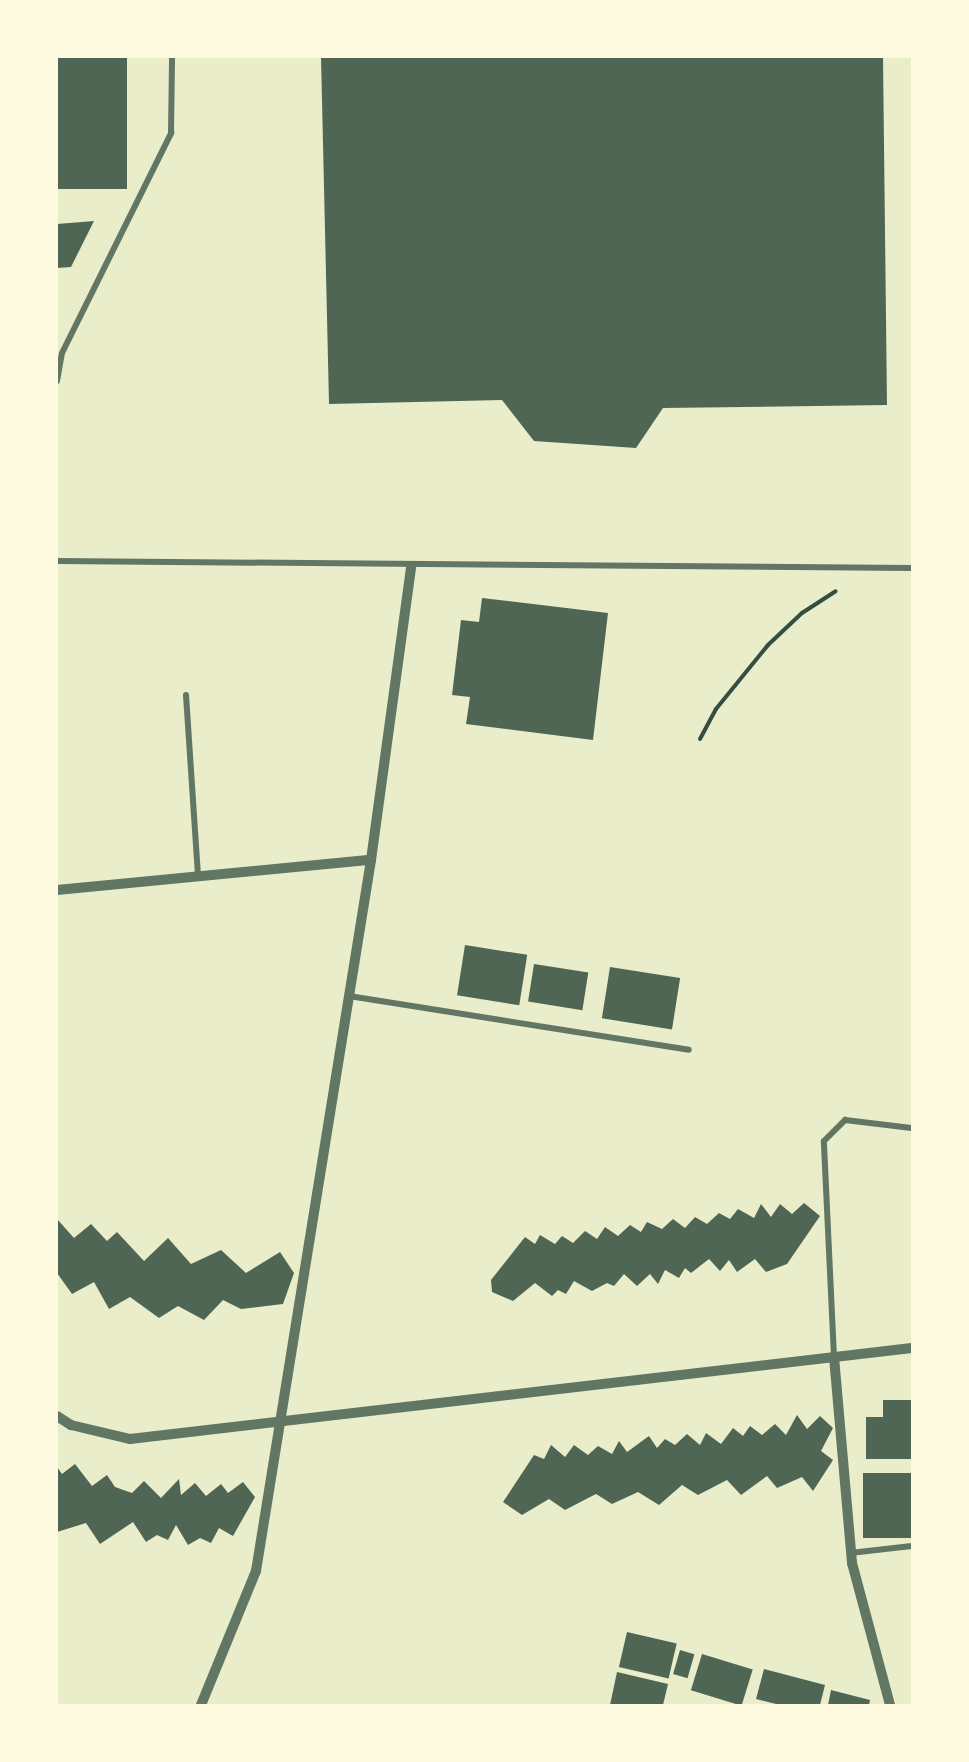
<!DOCTYPE html>
<style>
body{margin:0}
#map{position:relative;width:969px;height:1762px;overflow:hidden;background:#e9edc9;font-family:Figtree,sans-serif}
div>[style]{position:absolute}
.building>*{inset:0;background:#4f6655;transform-origin:0 0}
.path>*{height:4px;margin:-2px;padding:0 2px;transform-origin:2px;border-radius:2px;background:#344e41}
.minor>*{height:6px;margin:-3px;padding:0 3px;transform-origin:3px;border-radius:3px;background:#617663}
.tertiary>*{height:10px;margin:-5px;padding:0 5px;transform-origin:5px;border-radius:5px;background:#617663}
span{translate:-50% -50%;white-space:nowrap;text-align:center;line-height:1.15;-webkit-text-stroke:4.5px #fefae0;paint-order:stroke}
.frame{position:absolute;inset:0;border:58px solid #fefae0;pointer-events:none}
</style>
<div id="map">
<div class="building">
<i style="left:57px;top:57px;width:70px;height:132px"></i>
<i style="clip-path:polygon(321px 57px,883px 57px,887px 405px,663px 408px,636px 448px,534px 441px,502px 400px,329px 404px)"></i>
<i style="clip-path:polygon(94px 221px,71px 267px,57px 268px,57px 224px)"></i>
<i style="clip-path:polygon(482px 598px,608px 613px,593px 740px,466px 724px,470px 697px,452px 695px,461px 620px,479px 622px)"></i>
<i style="left:465px;top:945px;width:63px;height:51px;rotate:9deg"></i>
<i style="left:534px;top:964px;width:55px;height:38px;rotate:9deg"></i>
<i style="left:610px;top:967px;width:71px;height:52px;rotate:9deg"></i>
<i style="clip-path:polygon(804px 1203px,820px 1216px,787px 1264px,766px 1272px,755px 1259px,737px 1272px,729px 1260px,720px 1271px,709px 1259px,691px 1273px,685px 1268px,679px 1278px,665px 1270px,658px 1284px,650px 1274px,637px 1286px,624px 1274px,614px 1286px,607px 1283px,592px 1291px,574px 1281px,566px 1294px,558px 1290px,552px 1296px,535px 1283px,513px 1301px,492px 1292px,491px 1280px,525px 1237px,535px 1244px,540px 1235px,555px 1244px,562px 1236px,573px 1243px,585px 1231px,597px 1239px,605px 1227px,618px 1236px,630px 1225px,641px 1232px,647px 1222px,662px 1229px,673px 1219px,685px 1228px,695px 1217px,707px 1224px,719px 1213px,730px 1219px,738px 1209px,754px 1218px,761px 1204px,771px 1217px,780px 1204px,792px 1214px)"></i>
<i style="clip-path:polygon(57px 1219px,74px 1238px,91px 1224px,107px 1241px,117px 1232px,144px 1261px,168px 1238px,191px 1264px,221px 1250px,246px 1273px,280px 1252px,294px 1273px,283px 1304px,241px 1309px,223px 1300px,204px 1320px,178px 1306px,159px 1318px,130px 1297px,109px 1309px,94px 1282px,72px 1294px,57px 1273px)"></i>
<i style="clip-path:polygon(883px 1400px,912px 1400px,912px 1459px,866px 1459px,866px 1417px,883px 1417px)"></i>
<i style="clip-path:polygon(797px 1415px,807px 1429px,820px 1416px,833px 1428px,821px 1451px,833px 1460px,813px 1491px,802px 1477px,777px 1488px,767px 1476px,741px 1495px,727px 1480px,698px 1495px,682px 1485px,659px 1505px,638px 1492px,612px 1504px,596px 1494px,565px 1510px,549px 1499px,522px 1515px,503px 1502px,534px 1455px,544px 1459px,551px 1445px,565px 1457px,574px 1445px,588px 1455px,598px 1446px,612px 1454px,619px 1441px,627px 1452px,649px 1436px,657px 1448px,665px 1439px,675px 1445px,687px 1434px,700px 1445px,706px 1433px,721px 1444px,733px 1428px,743px 1436px,750px 1426px,762px 1435px,775px 1424px,786px 1435px)"></i>
<i style="clip-path:polygon(75px 1464px,92px 1486px,107px 1475px,115px 1487px,132px 1493px,144px 1481px,161px 1498px,179px 1479px,181px 1495px,195px 1483px,206px 1496px,221px 1484px,228px 1493px,243px 1482px,255px 1497px,233px 1536px,219px 1528px,211px 1543px,200px 1538px,188px 1545px,176px 1525px,168px 1540px,157px 1535px,146px 1542px,133px 1522px,100px 1544px,86px 1523px,57px 1532px,57px 1467px,62px 1474px)"></i>
<i style="left:912px;top:1473px;width:65px;height:49px;rotate:90deg"></i>
<i style="left:627px;top:1632px;width:51px;height:36px;rotate:13deg"></i>
<i style="left:680px;top:1650px;width:15px;height:25px;rotate:16deg"></i>
<i style="left:702px;top:1654px;width:53px;height:38px;rotate:17deg"></i>
<i style="clip-path:polygon(764px 1669px,825px 1685px,820px 1705px,780px 1705px,756px 1699px)"></i>
<i style="clip-path:polygon(617px 1672px,668px 1684px,663px 1705px,610px 1705px)"></i>
<i style="clip-path:polygon(831px 1690px,870px 1700px,869px 1705px,828px 1705px)"></i>
</div>
<div class="path">
<i style="left:700px;top:739px;width:34px;rotate:-62deg"></i>
<i style="left:716px;top:709px;width:82px;rotate:-50.9deg"></i>
<i style="left:768px;top:645px;width:47px;rotate:-43.3deg"></i>
<i style="left:802px;top:613px;width:40px;rotate:-32.9deg"></i>
</div>
<div class="minor">
<i style="left:57px;top:381px;width:28px;rotate:-80deg"></i>
<i style="left:62px;top:353px;width:246px;rotate:-63.6deg"></i>
<i style="left:171px;top:133px;width:76px;rotate:-89.2deg"></i>
<i style="left:57px;top:561px;width:855px;rotate:0.47deg"></i>
<i style="left:186px;top:695px;width:181px;rotate:86.2deg"></i>
<i style="left:349px;top:996px;width:344px;rotate:9deg"></i>
<i style="left:834px;top:1357px;width:216px;rotate:-92.7deg"></i>
<i style="left:824px;top:1141px;width:30px;rotate:-45deg"></i>
<i style="left:845px;top:1120px;width:67px;rotate:6.8deg"></i>
<i style="left:850px;top:1553px;width:62px;rotate:-6.4deg"></i>
</div>
<div class="tertiary">
<i style="left:57px;top:890px;width:315px;rotate:-5.5deg"></i>
<i style="left:834px;top:1357px;width:207px;rotate:85deg"></i>
<i style="left:852px;top:1563px;width:147px;rotate:75deg"></i>
<i style="left:57px;top:1416px;width:17px;rotate:33deg"></i>
<i style="left:71px;top:1425px;width:61px;rotate:13.3deg"></i>
<i style="left:130px;top:1439px;width:787px;rotate:-6.64deg"></i>
<i style="left:201px;top:1705px;width:145px;rotate:-67.7deg"></i>
<i style="left:256px;top:1571px;width:720px;rotate:-80.81deg"></i>
<i style="left:371px;top:860px;width:296px;rotate:-82.2deg"></i>
</div>
<div class="frame"></div>
</div>
